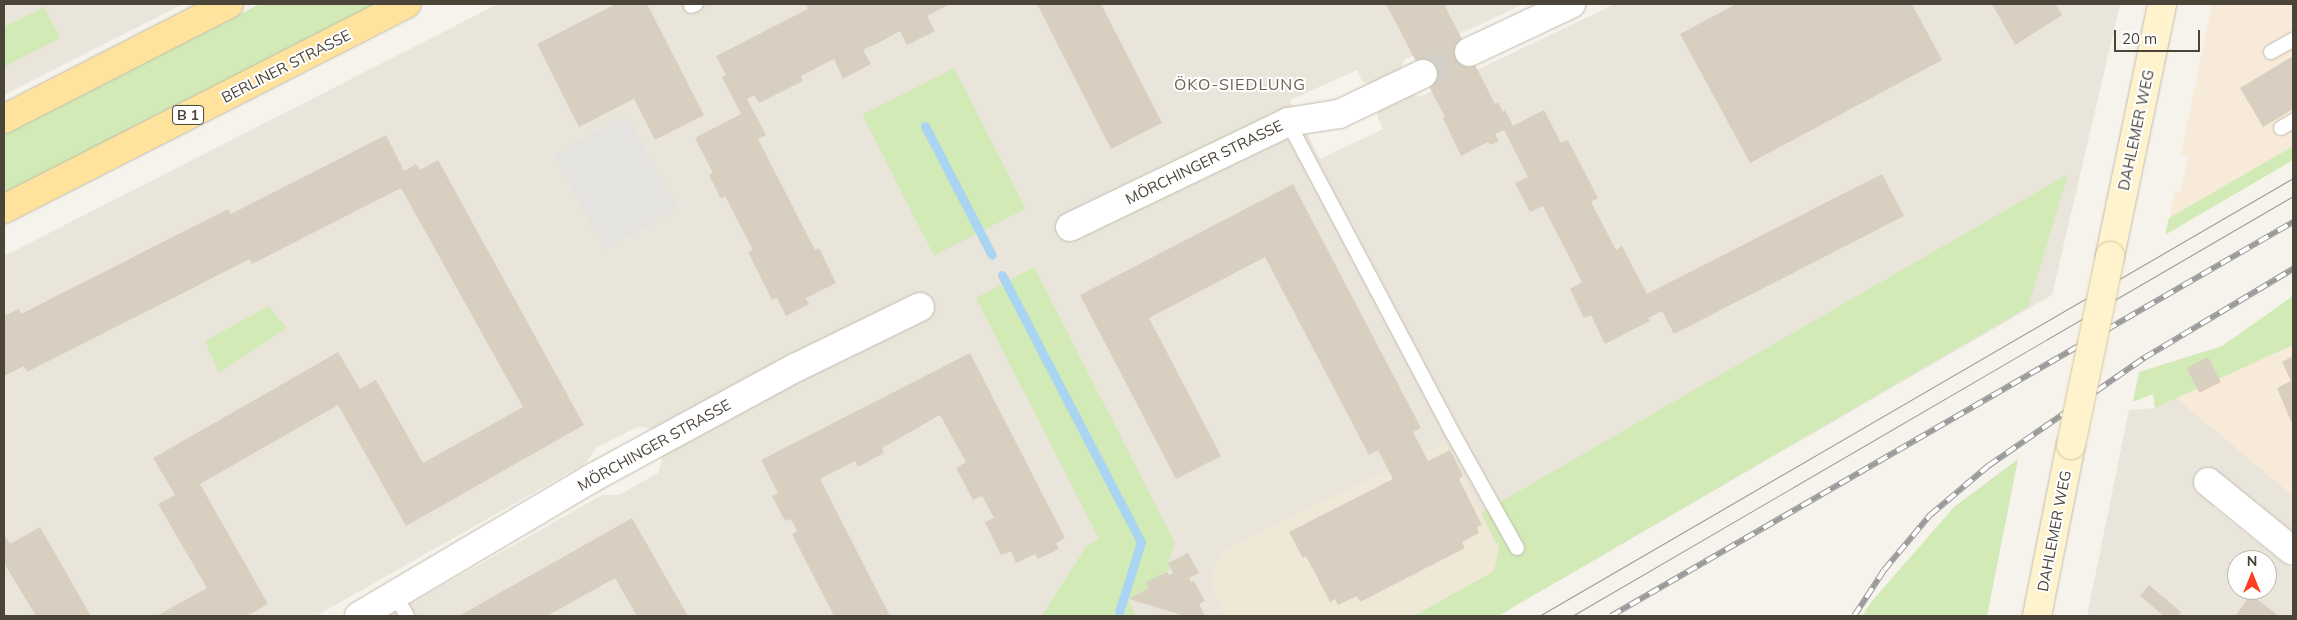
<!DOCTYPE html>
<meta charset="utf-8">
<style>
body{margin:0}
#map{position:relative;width:2297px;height:620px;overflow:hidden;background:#f6f3ec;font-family:Mulish,sans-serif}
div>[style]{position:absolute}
.residential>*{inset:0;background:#eae5da}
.commercial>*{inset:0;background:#f7ead8}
.education>*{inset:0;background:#efe8d6}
.green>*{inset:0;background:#d2eab5;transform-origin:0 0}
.parking>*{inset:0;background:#e5e3e0;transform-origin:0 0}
.stream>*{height:9px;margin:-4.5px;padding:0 4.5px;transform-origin:4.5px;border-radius:4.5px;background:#a9d4f2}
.building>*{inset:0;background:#d8cfc1;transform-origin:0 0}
.street-tunnel>*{height:28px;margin-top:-14px;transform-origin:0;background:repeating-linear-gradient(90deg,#d4d0c8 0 28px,transparent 0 42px)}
.roads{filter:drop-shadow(0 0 1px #c2bbae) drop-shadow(0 0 1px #c2bbae)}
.lane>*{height:14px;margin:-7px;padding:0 7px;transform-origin:7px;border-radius:7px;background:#fff}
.street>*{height:28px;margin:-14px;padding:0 14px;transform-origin:14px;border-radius:14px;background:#fff}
.secondary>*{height:28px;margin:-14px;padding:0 14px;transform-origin:14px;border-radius:14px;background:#fff3cd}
.primary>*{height:28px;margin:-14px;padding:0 14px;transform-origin:14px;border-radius:14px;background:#ffe39c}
.tram>*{height:1px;margin:-0.5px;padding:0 0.5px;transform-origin:0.5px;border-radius:0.5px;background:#9a9a9a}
.rail>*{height:5.5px;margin-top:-2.75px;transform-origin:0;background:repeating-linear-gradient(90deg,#fff 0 11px,#9a9a9a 0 22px);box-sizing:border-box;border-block:1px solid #9a9a9a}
.bridges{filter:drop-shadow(0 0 1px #d6c79b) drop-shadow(0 0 1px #d6c79b)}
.secondary-bridge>*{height:28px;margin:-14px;padding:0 14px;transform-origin:14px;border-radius:14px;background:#fff3cd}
span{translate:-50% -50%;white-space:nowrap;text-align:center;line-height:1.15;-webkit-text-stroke:4px #fff;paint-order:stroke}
.shield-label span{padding:1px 4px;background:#fff;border:1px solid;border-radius:4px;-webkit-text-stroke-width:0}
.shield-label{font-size:14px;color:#4b4439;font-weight:700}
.street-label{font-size:15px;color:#4b4439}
.neighbourhood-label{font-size:16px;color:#6e6250;letter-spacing:1px}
.frame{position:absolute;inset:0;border:5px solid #4b4439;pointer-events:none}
.north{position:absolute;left:2227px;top:550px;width:50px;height:50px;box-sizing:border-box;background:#fff;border:1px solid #b7b4b0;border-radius:50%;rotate:0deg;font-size:14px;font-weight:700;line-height:20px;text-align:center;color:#4b4439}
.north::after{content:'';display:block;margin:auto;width:18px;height:22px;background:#fc3f1d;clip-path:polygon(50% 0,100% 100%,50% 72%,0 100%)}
.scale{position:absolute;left:2114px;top:30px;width:86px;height:22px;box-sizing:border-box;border:2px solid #4b4439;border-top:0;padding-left:6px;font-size:15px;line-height:18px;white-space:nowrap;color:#4b4439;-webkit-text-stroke:4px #fff;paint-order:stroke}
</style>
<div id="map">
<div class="residential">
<i style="clip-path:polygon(4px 4px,183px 4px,4px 95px)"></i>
<i style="clip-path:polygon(498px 4px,1524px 4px,1404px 60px,1398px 77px,1377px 87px,1362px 81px,1357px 70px,1290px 100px,1320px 159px,1383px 129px,1377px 116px,1382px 101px,1404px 90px,1420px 97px,1615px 4px,2120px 4px,2052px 295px,1498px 616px,388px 616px,602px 495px,619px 495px,658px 473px,664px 452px,654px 430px,639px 426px,596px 448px,586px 463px,316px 616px,4px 616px,4px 256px)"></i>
<i style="clip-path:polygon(evenodd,2293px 345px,2293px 532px,2233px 484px,2213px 507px,2293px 570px,2293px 616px,2087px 616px,2129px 410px,2155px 408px,2293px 345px,2237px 560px,2267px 560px,2267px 590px,2237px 590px,2237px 560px)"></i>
</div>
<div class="commercial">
<i style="clip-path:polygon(2212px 4px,2293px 4px,2293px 146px,2169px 218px,2175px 191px,2181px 192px,2188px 156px,2181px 154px)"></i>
<i style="clip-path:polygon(2293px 345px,2293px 496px,2176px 398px)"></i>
</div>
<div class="education">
<i style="clip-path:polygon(1446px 442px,1499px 548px,1494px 571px,1414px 616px,1227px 616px,1210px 583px,1221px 552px)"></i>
</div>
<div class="green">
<i style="clip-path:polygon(260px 4px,378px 4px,4px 195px,4px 135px)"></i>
<i style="clip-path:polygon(44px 7px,60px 38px,4px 67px,4px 27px)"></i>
<i style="left:954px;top:68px;width:158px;height:103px;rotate:63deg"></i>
<i style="clip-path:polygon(2293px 146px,2293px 160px,2165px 235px,2169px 218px)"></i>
<i style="clip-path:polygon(2068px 174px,2028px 307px,1498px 616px,1414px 616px,1494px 571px,1499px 548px,1481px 513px)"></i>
<i style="clip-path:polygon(1034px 267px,1175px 543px,1168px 563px,1171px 569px,1147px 582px,1149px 588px,1128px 599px,1136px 616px,1042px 616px,1087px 545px,1099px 539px,976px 298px)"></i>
<i style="clip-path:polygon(2293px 296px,2293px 345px,2155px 408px,2153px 394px,2133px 402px,2139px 372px,2222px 346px)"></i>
<i style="clip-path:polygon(268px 306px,287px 328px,219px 373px,205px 341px)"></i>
<i style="clip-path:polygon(2018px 459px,1987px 616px,1862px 616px,1872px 601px,1954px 507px)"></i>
</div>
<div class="parking">
<i style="left:626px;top:115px;width:107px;height:83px;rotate:61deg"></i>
</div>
<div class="stream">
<i style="left:925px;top:126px;width:145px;rotate:62.6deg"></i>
<i style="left:1002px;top:275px;width:301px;rotate:62.5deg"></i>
<i style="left:1141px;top:542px;width:73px;rotate:107.4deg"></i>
</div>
<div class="building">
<i style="clip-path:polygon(616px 4px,647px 4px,704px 115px,655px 140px,634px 99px,579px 127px,537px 44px)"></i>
<i style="clip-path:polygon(805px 4px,950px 4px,927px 16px,935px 31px,907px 45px,900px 31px,882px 41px,863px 50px,871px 64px,843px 79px,834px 59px,801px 76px,803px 81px,759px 103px,754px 95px,747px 99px,766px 135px,758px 139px,815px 250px,819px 248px,836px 283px,806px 298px,809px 304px,786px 316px,777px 298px,772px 300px,748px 252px,753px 250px,725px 196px,721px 199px,709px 175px,713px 173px,695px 138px,741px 114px,722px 77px,726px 75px,716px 56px,808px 9px)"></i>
<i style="clip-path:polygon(1037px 4px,1101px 4px,1162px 123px,1111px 149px)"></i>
<i style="clip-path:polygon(1386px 4px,1444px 4px,1495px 104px,1498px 102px,1503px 112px,1505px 110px,1513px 126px,1544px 110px,1561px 143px,1568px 140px,1598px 198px,1591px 202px,1616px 250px,1622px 246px,1647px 294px,1882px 174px,1904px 216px,1674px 334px,1662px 311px,1648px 318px,1650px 321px,1605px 344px,1591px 315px,1584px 318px,1570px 289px,1582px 282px,1543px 206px,1530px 212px,1515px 183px,1528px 177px,1504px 130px,1495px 134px,1499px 141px,1490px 145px,1488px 142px,1461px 156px,1443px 118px,1445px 117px)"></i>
<i style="clip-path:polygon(1736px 4px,1912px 4px,1942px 60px,1750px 163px,1680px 34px)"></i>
<i style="clip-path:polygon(1992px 4px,2056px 4px,2062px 15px,2015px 45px)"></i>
<i style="clip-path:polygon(2293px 56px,2293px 109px,2263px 127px,2240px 88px)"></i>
<i style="clip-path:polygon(386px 135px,404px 171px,416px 164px,420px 170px,438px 160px,584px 425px,406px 526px,338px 405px,200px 484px,268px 604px,247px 616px,156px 616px,207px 588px,158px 504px,175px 495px,153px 458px,338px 352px,360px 389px,376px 380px,423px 463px,523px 407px,401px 188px,252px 264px,250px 259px,27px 372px,24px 366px,4px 376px,4px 316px,19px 309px,21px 314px,228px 209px,231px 214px)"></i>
<i style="clip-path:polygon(1293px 184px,1421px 428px,1413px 432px,1428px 461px,1450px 450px,1463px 476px,1459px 479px,1482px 525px,1477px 527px,1479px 533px,1462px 542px,1465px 548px,1360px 602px,1357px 596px,1338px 605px,1335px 599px,1330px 602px,1306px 556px,1303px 558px,1289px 532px,1393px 479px,1378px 450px,1369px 455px,1265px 257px,1149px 318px,1221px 456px,1176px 479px,1080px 295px)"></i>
<i style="clip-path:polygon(970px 353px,1065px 538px,1056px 543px,1059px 549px,1038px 559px,1035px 554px,1016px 563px,1011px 551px,1001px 555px,985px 522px,994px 518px,982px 496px,973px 500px,956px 468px,966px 462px,940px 415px,882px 448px,884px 453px,858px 467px,855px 461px,820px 479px,890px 616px,834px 616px,792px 534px,797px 531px,791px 519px,785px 521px,772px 496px,778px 493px,761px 460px)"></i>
<i style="clip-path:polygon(2293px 356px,2293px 426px,2277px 388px,2291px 381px,2282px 362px)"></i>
<i style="left:2208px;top:357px;width:28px;height:24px;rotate:63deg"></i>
<i style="clip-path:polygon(632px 518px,688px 616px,637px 616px,615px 578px,547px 616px,459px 616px)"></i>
<i style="clip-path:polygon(40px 527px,91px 616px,36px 616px,4px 563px,4px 534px,10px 544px)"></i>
<i style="clip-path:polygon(1188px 553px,1199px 573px,1189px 578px,1191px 582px,1194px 581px,1205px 601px,1199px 604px,1205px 616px,1185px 616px,1129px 599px,1149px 588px,1146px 582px,1167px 572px,1169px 575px,1173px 573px,1168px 563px)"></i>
<i style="clip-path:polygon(2149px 585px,2181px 612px,2178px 616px,2164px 616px,2140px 596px)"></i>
<i style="clip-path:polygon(2250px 594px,2279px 616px,2236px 616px)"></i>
</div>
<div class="street-tunnel">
<i style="left:1423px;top:74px;width:51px;rotate:-25.6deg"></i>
</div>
<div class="roads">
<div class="lane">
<i style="left:691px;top:6px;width:5px;rotate:-22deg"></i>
<i style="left:2271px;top:52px;width:25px;rotate:-29deg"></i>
<i style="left:1288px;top:122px;width:351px;rotate:62.1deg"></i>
<i style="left:1452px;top:432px;width:133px;rotate:60.7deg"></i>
<i style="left:2281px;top:128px;width:14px;rotate:-30deg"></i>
<i style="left:395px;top:595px;width:24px;rotate:60deg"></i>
</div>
<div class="street">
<i style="left:1469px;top:52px;width:113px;rotate:-25.2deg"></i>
<i style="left:1070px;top:227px;width:242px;rotate:-25.7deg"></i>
<i style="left:1288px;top:122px;width:52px;rotate:-8.9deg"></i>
<i style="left:1339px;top:114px;width:93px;rotate:-25.5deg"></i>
<i style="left:2208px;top:482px;width:109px;rotate:39.1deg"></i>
<i style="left:359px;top:616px;width:271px;rotate:-30.6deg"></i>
<i style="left:592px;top:478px;width:231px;rotate:-28.5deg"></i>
<i style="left:795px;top:368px;width:139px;rotate:-26deg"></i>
</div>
<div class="secondary">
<i style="left:2110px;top:256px;width:257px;rotate:-78.3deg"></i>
<i style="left:2037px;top:616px;width:174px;rotate:-78.8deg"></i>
</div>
<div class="primary">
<i style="left:4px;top:119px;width:253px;rotate:-27.1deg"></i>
<i style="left:4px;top:209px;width:452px;rotate:-27deg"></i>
</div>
</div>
<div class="tram">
<i style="left:1539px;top:616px;width:872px;rotate:-30.15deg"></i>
<i style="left:1572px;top:616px;width:834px;rotate:-30.22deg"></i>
</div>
<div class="rail">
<i style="left:1611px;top:616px;width:788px;rotate:-30.02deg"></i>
<i style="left:1854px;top:616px;width:55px;rotate:-56.9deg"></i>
<i style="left:1884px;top:570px;width:72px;rotate:-50.1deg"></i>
<i style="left:1930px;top:515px;width:76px;rotate:-40.2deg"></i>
<i style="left:1988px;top:466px;width:190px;rotate:-34.7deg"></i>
<i style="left:2144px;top:358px;width:174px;rotate:-30.9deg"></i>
</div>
<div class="bridges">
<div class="secondary-bridge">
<i style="left:2071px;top:445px;width:193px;rotate:-78.3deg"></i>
</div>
</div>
<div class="shield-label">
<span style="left:188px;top:115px">B 1</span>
</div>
<div class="street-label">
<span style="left:286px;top:66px;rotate:-27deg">BERLINER STRASSE</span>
<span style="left:2136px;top:130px;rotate:-78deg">DAHLEMER WEG</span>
<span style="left:1204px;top:162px;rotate:-26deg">MÖRCHINGER STRASSE</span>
<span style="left:654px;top:445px;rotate:-29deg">MÖRCHINGER STRASSE</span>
<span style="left:2054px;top:531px;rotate:-79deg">DAHLEMER WEG</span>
</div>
<div class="neighbourhood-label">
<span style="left:1240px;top:84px">ÖKO-SIEDLUNG</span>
</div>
<div class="frame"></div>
<div class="north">N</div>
<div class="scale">20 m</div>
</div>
